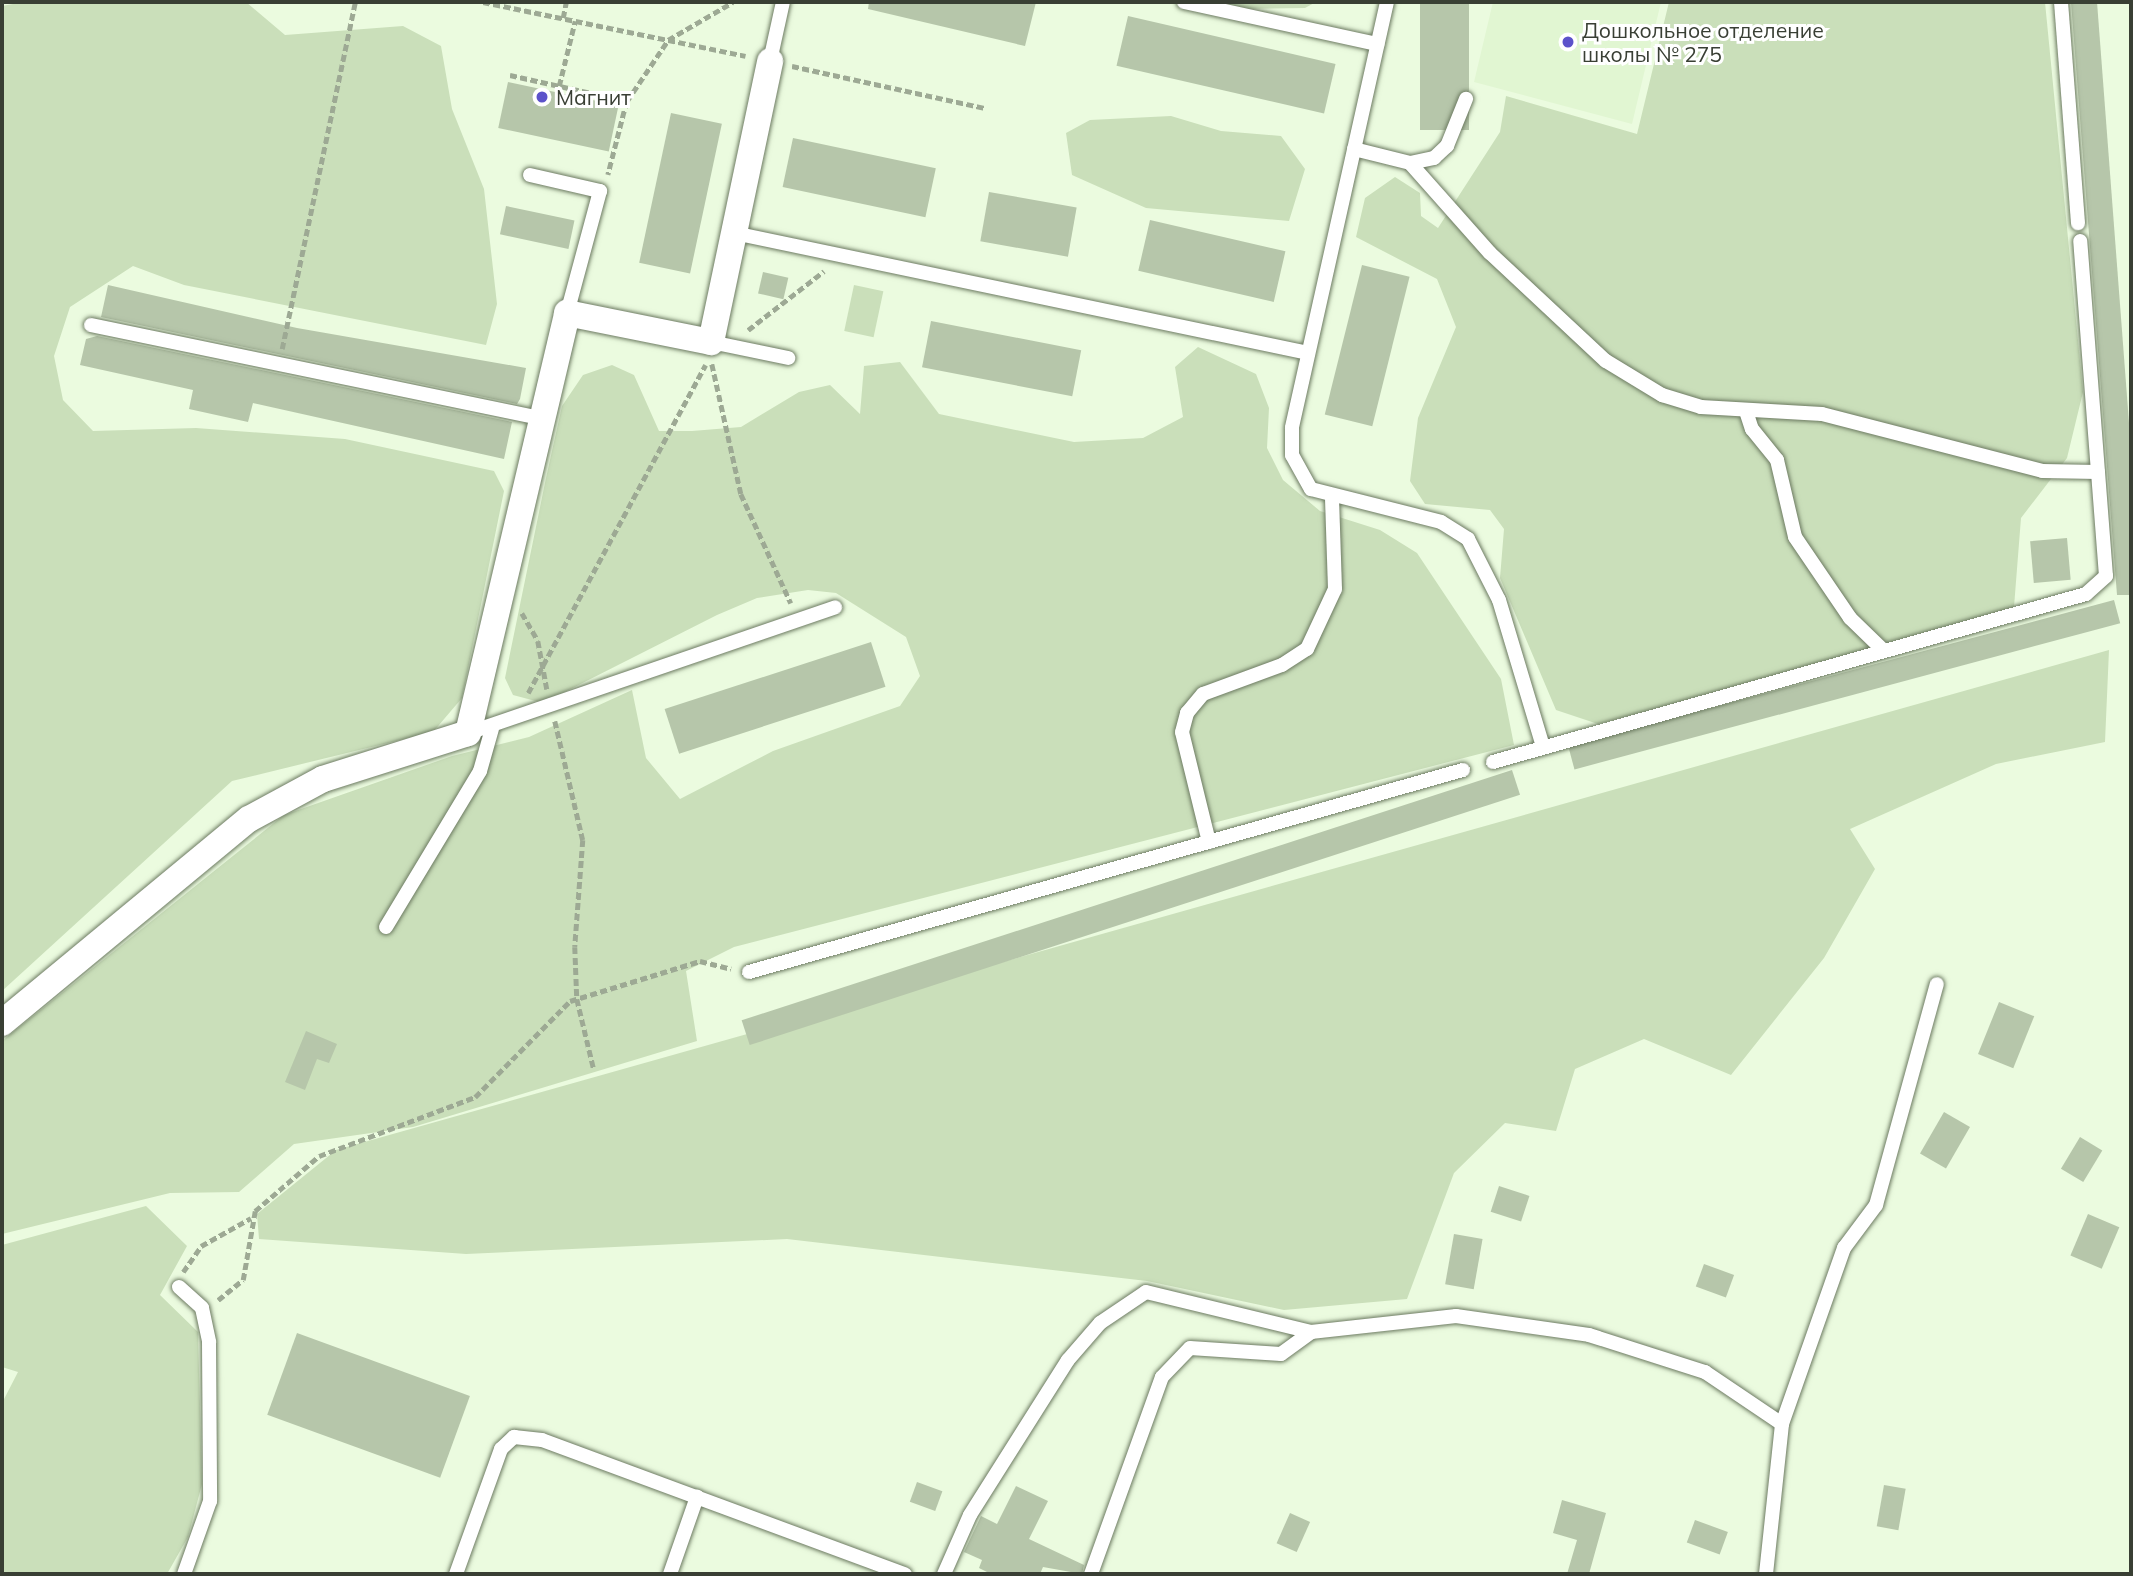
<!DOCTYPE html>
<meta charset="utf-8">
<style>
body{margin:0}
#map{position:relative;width:2133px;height:1576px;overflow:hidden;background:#ebfbdf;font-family:Mulish,sans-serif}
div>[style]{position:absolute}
.built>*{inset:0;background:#e1f6d2}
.green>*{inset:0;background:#cadfba;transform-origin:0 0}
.building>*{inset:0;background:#b6c6aa;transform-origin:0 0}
.path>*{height:4.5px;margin-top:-2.25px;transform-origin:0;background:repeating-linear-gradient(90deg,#9da994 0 7px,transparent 0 10.5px)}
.roads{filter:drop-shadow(0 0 2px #6c7a61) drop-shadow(0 0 2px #6c7a61)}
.service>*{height:14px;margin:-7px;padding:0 7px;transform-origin:7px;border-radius:7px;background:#fff}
.minor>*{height:26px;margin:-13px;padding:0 13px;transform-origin:13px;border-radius:13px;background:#fff}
.dots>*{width:19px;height:19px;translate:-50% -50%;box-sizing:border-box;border:4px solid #fff;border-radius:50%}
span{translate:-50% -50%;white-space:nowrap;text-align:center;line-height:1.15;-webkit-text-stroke:6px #fff;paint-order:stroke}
.poi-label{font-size:21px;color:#393f34}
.left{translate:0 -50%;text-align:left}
.frame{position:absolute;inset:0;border:4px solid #393f34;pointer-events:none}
</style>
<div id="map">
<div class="built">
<i style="clip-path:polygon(1493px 2px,1661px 2px,1632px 124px,1474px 82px)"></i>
</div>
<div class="green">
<i style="clip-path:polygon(24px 2px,246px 2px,285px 35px,403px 26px,441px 46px,452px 109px,484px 189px,497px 304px,486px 345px,184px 285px,133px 266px,70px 307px,54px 356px,63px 400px,93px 431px,196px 428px,345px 439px,494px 471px,504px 491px,462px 698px,433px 732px,232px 781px,2px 991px,2px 6px)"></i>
<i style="clip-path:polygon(1169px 2px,1316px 2px,1305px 8px,1231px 9px)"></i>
<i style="clip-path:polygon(1669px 2px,2045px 2px,2083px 392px,2067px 458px,2021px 518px,2014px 607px,2001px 618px,1598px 724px,1556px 710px,1500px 578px,1504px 529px,1490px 510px,1425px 504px,1410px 481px,1418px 418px,1456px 327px,1437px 279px,1356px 237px,1365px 198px,1395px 177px,1420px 193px,1421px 216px,1438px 228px,1500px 132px,1506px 96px,1637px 134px)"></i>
<i style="clip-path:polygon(1171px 116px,1221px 131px,1281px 136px,1305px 169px,1289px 221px,1146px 208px,1072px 175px,1066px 133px,1090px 120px)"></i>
<i style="left:854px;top:285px;width:30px;height:47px;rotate:12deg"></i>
<i style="clip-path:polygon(1198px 347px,1256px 374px,1269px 408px,1267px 448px,1283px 480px,1320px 511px,1380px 530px,1417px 553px,1501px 679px,1514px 745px,734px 947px,686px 971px,697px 1041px,413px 1127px,294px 1144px,239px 1192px,170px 1193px,2px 1234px,2px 1041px,284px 815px,452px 756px,529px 737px,632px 690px,646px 758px,680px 799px,773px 751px,900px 706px,920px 676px,906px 637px,836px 593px,808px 590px,757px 598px,717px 615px,543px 703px,513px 695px,505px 678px,546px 478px,562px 406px,583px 375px,612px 365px,634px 375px,659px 431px,692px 431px,741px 427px,799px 392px,830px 385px,860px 414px,864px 366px,900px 362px,939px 414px,1074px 442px,1143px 438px,1183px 417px,1175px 367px)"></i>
<i style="clip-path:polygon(2109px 650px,2105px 742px,1996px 764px,1850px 829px,1875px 869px,1824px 958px,1731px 1075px,1644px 1039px,1575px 1069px,1556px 1131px,1505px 1123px,1454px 1173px,1407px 1299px,1284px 1310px,1147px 1281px,787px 1239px,466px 1254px,259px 1239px,257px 1214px,336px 1150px)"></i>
<i style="clip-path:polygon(146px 1206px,187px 1246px,160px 1295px,198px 1332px,202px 1484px,188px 1537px,167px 1574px,2px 1574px,2px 1403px,18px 1372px,2px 1367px,2px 1245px)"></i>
</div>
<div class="building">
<i style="clip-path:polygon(869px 2px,1036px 2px,1025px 46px,868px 9px)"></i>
<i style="left:1420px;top:2px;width:49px;height:128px"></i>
<i style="clip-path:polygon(2071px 2px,2097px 2px,2131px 449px,2131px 595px,2117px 595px)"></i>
<i style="left:1128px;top:16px;width:213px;height:51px;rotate:13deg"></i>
<i style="left:508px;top:82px;width:113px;height:47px;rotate:12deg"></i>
<i style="left:671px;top:113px;width:52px;height:153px;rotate:12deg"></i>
<i style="left:793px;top:138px;width:146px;height:50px;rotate:12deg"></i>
<i style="left:989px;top:192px;width:89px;height:50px;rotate:10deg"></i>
<i style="left:506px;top:206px;width:70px;height:29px;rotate:12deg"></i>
<i style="left:1150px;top:220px;width:139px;height:52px;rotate:13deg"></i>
<i style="left:1362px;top:265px;width:49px;height:154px;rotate:14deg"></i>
<i style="left:763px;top:272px;width:26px;height:22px;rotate:13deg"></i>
<i style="clip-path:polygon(108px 285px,297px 328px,526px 368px,520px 399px,517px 404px,101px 317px)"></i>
<i style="left:931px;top:321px;width:153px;height:47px;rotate:11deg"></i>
<i style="clip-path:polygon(97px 336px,512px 422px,504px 459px,253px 403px,248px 422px,189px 409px,193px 390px,80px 365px,86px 339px)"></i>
<i style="left:2067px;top:538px;width:42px;height:37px;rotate:85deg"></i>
<i style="left:2114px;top:600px;width:24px;height:565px;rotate:75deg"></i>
<i style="left:871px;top:642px;width:47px;height:217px;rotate:72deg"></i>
<i style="left:1512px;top:770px;width:26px;height:810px;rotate:72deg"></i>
<i style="left:1999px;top:1002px;width:38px;height:56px;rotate:22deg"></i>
<i style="clip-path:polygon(306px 1031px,337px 1044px,329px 1063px,317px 1059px,305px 1090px,285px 1082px)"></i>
<i style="left:1944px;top:1112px;width:30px;height:48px;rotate:30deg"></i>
<i style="left:2080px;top:1137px;width:26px;height:37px;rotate:31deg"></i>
<i style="left:1499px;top:1186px;width:32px;height:27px;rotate:18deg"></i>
<i style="left:2088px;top:1214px;width:34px;height:45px;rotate:23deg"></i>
<i style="left:1454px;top:1234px;width:29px;height:51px;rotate:10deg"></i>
<i style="left:1704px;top:1264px;width:32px;height:24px;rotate:20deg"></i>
<i style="left:297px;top:1333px;width:184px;height:87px;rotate:20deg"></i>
<i style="left:917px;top:1482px;width:27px;height:21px;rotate:20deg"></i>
<i style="left:1884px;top:1485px;width:22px;height:42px;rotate:10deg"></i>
<i style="clip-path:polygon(1016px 1486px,1048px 1501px,1029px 1539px,1084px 1565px,1082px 1574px,1043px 1567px,1040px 1574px,991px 1574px,979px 1568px,982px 1560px,964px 1552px,981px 1516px,997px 1524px)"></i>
<i style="clip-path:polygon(1562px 1500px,1606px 1513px,1589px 1574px,1567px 1574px,1577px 1540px,1553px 1533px)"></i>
<i style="left:1290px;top:1513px;width:22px;height:33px;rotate:24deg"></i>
<i style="left:1695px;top:1520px;width:35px;height:24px;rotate:20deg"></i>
</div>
<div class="path">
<i style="left:483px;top:2px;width:268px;rotate:11.6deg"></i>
<i style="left:563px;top:18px;width:16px;rotate:-79deg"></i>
<i style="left:792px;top:66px;width:198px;rotate:12.3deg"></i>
<i style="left:510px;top:75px;width:120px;rotate:12.5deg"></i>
<i style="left:627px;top:101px;width:76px;rotate:104.4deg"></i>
<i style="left:559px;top:86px;width:67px;rotate:-76.2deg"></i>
<i style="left:627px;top:101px;width:73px;rotate:-56.1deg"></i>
<i style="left:668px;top:40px;width:75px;rotate:-30.3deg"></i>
<i style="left:748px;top:330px;width:96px;rotate:-37.8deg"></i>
<i style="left:282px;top:349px;width:355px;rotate:-78.1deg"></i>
<i style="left:712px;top:364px;width:133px;rotate:77.4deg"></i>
<i style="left:741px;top:494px;width:120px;rotate:65.4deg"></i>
<i style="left:522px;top:613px;width:32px;rotate:60deg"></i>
<i style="left:538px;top:641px;width:49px;rotate:79.4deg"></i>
<i style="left:528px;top:693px;width:373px;rotate:-61.6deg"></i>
<i style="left:555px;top:721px;width:122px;rotate:76.8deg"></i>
<i style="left:583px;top:840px;width:107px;rotate:94.3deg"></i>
<i style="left:575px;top:947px;width:52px;rotate:87.8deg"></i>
<i style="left:577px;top:999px;width:73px;rotate:76.5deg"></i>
<i style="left:183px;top:1272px;width:32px;rotate:-55deg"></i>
<i style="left:201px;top:1246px;width:57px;rotate:-29.2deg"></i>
<i style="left:218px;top:1300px;width:32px;rotate:-39deg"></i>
<i style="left:243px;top:1280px;width:70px;rotate:-80.1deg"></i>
<i style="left:255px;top:1211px;width:84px;rotate:-40.7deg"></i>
<i style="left:319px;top:1156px;width:167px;rotate:-20.7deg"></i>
<i style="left:475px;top:1097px;width:135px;rotate:-45.3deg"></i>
<i style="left:570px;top:1001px;width:136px;rotate:-17.1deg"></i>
<i style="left:700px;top:961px;width:32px;rotate:14deg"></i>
</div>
<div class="roads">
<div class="service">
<i style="left:1184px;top:2px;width:198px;rotate:12.3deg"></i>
<i style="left:1387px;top:2px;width:436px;rotate:102.6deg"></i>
<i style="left:1292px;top:428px;width:27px;rotate:90deg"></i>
<i style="left:1292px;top:455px;width:39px;rotate:61deg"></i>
<i style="left:1311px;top:489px;width:134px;rotate:14.2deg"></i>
<i style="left:1441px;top:522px;width:32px;rotate:32deg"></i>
<i style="left:1468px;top:539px;width:68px;rotate:63.1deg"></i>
<i style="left:1499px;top:600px;width:153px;rotate:73.3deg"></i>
<i style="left:2061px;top:2px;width:222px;rotate:85.6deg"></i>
<i style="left:770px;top:61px;width:60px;rotate:-77.6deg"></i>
<i style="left:1354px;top:149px;width:58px;rotate:14deg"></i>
<i style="left:1410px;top:163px;width:120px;rotate:48.4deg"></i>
<i style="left:1490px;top:253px;width:158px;rotate:43deg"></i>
<i style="left:1606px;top:361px;width:66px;rotate:31.3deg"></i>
<i style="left:1662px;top:395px;width:41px;rotate:17.1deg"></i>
<i style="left:1701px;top:407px;width:121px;rotate:3.3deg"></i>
<i style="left:1822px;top:414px;width:227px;rotate:14.5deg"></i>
<i style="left:2042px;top:471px;width:56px;rotate:1deg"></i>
<i style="left:1410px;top:163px;width:25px;rotate:-12deg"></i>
<i style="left:1434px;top:158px;width:18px;rotate:-43deg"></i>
<i style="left:1447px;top:146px;width:51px;rotate:-68deg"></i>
<i style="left:530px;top:175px;width:72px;rotate:12.9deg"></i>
<i style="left:600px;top:191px;width:126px;rotate:105.1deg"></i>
<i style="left:734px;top:233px;width:586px;rotate:11.81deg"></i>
<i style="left:91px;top:325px;width:463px;rotate:11.7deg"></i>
<i style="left:711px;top:342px;width:79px;rotate:11.7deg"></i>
<i style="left:1746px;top:411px;width:19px;rotate:72deg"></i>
<i style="left:1752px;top:429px;width:40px;rotate:51deg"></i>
<i style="left:1777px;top:460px;width:79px;rotate:76.8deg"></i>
<i style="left:1795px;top:537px;width:98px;rotate:55.8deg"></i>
<i style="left:1850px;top:618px;width:47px;rotate:44.1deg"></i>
<i style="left:468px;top:733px;width:388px;rotate:-18.9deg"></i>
<i style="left:1493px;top:762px;width:616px;rotate:-15.82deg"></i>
<i style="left:2086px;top:594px;width:27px;rotate:-42deg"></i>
<i style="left:2106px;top:576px;width:336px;rotate:-94.4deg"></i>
<i style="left:1209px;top:842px;width:113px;rotate:-103.8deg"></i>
<i style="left:1182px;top:732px;width:20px;rotate:-75deg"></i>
<i style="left:1187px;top:713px;width:25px;rotate:-50deg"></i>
<i style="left:1203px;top:694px;width:84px;rotate:-20.2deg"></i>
<i style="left:1282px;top:665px;width:30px;rotate:-33deg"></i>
<i style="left:1307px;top:649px;width:66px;rotate:-65deg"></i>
<i style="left:1335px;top:589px;width:92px;rotate:-91.9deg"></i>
<i style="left:386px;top:927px;width:182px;rotate:-58.9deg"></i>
<i style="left:480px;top:771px;width:44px;rotate:-74.1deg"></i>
<i style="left:749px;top:972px;width:742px;rotate:-15.8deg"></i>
<i style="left:179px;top:1287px;width:31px;rotate:42deg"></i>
<i style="left:202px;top:1308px;width:35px;rotate:78deg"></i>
<i style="left:209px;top:1342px;width:159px;rotate:89.6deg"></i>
<i style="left:210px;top:1501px;width:77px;rotate:109.6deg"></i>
<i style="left:456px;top:1574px;width:133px;rotate:-70.2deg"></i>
<i style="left:501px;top:1449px;width:18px;rotate:-43deg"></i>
<i style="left:514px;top:1437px;width:28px;rotate:6deg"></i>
<i style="left:542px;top:1440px;width:387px;rotate:20.3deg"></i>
<i style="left:670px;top:1574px;width:82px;rotate:-70.7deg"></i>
<i style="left:944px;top:1574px;width:64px;rotate:-66.2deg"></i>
<i style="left:970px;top:1515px;width:183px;rotate:-57.7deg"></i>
<i style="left:1068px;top:1360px;width:49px;rotate:-49.1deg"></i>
<i style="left:1100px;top:1323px;width:55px;rotate:-34deg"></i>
<i style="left:1146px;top:1292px;width:170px;rotate:13.6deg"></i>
<i style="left:1091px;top:1574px;width:209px;rotate:-70.2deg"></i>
<i style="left:1162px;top:1377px;width:40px;rotate:-46deg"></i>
<i style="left:1190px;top:1348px;width:91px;rotate:3.8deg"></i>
<i style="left:1281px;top:1354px;width:37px;rotate:-36deg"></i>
<i style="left:1311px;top:1332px;width:146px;rotate:-6.3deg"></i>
<i style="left:1456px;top:1316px;width:134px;rotate:8.1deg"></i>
<i style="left:1589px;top:1335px;width:122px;rotate:17.7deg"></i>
<i style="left:1705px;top:1372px;width:93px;rotate:34deg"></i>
<i style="left:1766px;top:1574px;width:151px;rotate:-83.9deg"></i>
<i style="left:1782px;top:1424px;width:187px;rotate:-70.6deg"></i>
<i style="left:1844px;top:1248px;width:54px;rotate:-53.3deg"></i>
<i style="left:1876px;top:1205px;width:229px;rotate:-74.6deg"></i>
</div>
<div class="minor">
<i style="left:2px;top:1023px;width:320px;rotate:-39.6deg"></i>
<i style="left:249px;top:819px;width:84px;rotate:-28.4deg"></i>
<i style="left:323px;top:779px;width:152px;rotate:-17.6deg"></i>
<i style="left:468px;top:733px;width:432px;rotate:-76.7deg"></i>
<i style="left:567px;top:313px;width:147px;rotate:11.4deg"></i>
<i style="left:711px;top:342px;width:287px;rotate:-78.1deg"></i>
</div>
</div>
<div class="dots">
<i style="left:1568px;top:42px;background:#5c52ca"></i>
<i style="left:542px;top:97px;background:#5c52ca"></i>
</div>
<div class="poi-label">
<span class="left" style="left:1582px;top:42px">Дошкольное отделение<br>школы № 275</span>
<span class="left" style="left:556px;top:97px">Магнит</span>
</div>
<div class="frame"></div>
</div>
